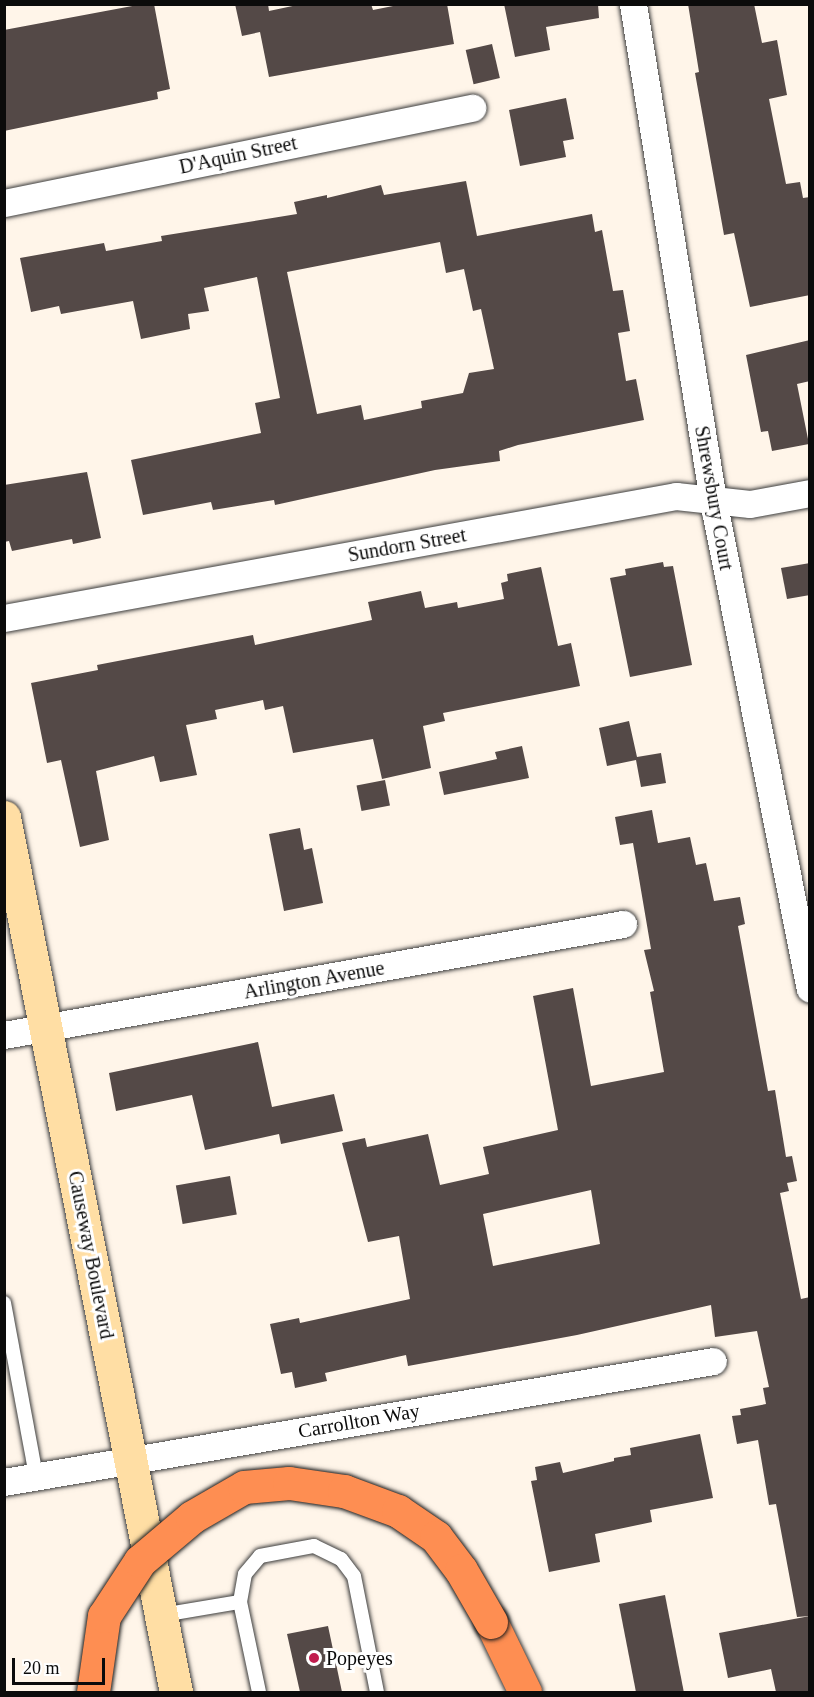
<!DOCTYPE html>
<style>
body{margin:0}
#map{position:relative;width:814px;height:1697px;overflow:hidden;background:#fff5e9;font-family:"Times New Roman",serif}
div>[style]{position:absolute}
.building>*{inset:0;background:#544947;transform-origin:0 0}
.roads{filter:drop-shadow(0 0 2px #3e3e3e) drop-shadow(0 0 2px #3e3e3e)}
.service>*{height:14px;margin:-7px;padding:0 7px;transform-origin:7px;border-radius:7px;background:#fff}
.minor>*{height:27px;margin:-13.5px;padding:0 13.5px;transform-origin:13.5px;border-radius:13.5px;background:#fff}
.secondary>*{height:33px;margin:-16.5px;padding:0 16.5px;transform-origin:16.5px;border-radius:16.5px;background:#ffdea4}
.trunk>*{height:33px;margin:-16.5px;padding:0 16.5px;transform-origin:16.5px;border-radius:16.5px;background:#fe8e52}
.bridges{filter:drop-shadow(0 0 2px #1c1c1c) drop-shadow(0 0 2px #1c1c1c)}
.trunk-bridge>*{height:33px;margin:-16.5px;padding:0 16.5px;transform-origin:16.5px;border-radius:16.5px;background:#fe8e52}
.dots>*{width:16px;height:16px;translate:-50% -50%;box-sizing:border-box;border:3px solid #fff;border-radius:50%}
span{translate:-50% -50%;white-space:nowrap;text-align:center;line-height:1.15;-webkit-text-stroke:6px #fff;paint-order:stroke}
.street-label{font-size:20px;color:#0b0b0b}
.poi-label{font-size:20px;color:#0b0b0b}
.left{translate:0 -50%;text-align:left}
.frame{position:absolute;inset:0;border:6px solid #0b0b0b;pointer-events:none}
.scale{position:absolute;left:12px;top:1658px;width:93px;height:27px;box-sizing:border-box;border:3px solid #0b0b0b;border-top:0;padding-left:8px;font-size:18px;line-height:21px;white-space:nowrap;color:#0b0b0b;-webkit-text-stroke:4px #fff;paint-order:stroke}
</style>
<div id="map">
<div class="building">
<i style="clip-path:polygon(143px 4px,154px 4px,170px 89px,157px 92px,158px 99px,4px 131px,4px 30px)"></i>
<i style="clip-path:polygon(235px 4px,268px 4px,269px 11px,302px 4px,371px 4px,373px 10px,403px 4px,447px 4px,454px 44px,269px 77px,260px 32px,242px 36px)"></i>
<i style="clip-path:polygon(504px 4px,598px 4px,599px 18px,546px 27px,550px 50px,515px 57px)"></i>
<i style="clip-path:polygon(688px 4px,754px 4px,762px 43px,777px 40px,787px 95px,769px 99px,786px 184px,800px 182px,803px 198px,810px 197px,810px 295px,750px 307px,734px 233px,724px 235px,695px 73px,699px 72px)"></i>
<i style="left:492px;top:44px;width:35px;height:27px;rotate:77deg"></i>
<i style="clip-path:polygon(566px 98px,574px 139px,563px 141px,566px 157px,520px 166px,509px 110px)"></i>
<i style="clip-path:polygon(evenodd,466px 181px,477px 236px,592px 214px,595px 232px,602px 230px,613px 291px,623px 290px,630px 331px,618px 333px,626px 381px,636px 379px,644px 420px,518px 445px,499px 451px,500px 461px,435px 470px,275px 505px,274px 500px,213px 510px,211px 502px,143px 515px,131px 460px,261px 433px,255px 403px,280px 398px,257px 277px,204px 288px,209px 311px,188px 314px,190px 329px,141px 339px,133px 301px,61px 314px,59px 306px,31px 312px,20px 258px,104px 243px,106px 251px,162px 241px,161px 236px,297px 214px,294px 202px,327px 195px,327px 198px,381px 185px,384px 195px,466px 181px,440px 242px,446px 273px,464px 269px,473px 311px,481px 309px,494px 369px,469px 373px,463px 393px,421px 401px,422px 408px,364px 420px,361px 405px,317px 414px,287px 272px,440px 242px)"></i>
<i style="clip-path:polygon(810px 340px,810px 381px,797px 384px,809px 444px,772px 451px,768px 431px,761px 432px,746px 355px)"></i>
<i style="clip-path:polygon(87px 472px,101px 538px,73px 544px,72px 539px,12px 551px,9px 541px,4px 542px,4px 485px)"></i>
<i style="clip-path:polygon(663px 562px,664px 567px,673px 566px,692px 665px,630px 677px,610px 578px,626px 575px,625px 569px)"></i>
<i style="clip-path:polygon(810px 563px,810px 595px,787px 599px,781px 568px)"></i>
<i style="clip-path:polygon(541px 567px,558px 646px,571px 643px,580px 686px,443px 713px,445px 721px,423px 726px,431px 768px,382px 779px,373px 739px,293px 753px,283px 706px,265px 710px,263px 700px,215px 710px,217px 719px,186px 725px,197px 775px,160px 782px,154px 756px,96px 771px,109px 840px,80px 847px,61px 760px,47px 763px,31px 683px,98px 670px,97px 665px,253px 635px,255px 645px,372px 620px,368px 602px,421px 591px,425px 608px,457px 602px,458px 608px,504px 599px,501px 583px,508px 581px,507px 574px)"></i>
<i style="clip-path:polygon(629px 721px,637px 757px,661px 753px,666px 783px,641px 787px,636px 760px,607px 766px,599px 728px)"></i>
<i style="clip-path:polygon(522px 746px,529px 778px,444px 795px,439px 772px,497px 759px,495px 752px)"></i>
<i style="left:385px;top:780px;width:26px;height:29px;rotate:79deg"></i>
<i style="clip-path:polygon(evenodd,652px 810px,658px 843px,690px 837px,696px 865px,706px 863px,714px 901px,740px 897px,745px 924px,738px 926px,768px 1091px,775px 1090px,786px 1157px,792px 1156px,797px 1181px,787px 1183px,789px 1191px,780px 1193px,801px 1299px,810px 1297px,810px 1616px,797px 1617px,776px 1504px,769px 1505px,758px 1440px,737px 1444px,732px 1416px,741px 1415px,740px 1409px,766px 1404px,763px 1388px,769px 1387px,757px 1331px,715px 1337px,711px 1305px,577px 1335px,408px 1366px,406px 1355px,325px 1373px,327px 1381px,295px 1388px,292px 1372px,281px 1374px,270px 1324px,299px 1318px,300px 1323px,410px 1299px,399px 1236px,368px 1242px,342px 1143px,365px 1138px,367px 1147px,428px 1134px,440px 1185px,489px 1174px,483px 1147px,558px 1130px,533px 996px,573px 988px,591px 1086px,664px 1072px,650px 992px,654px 991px,644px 950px,651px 949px,633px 843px,620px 845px,615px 817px,652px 810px,591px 1190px,600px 1244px,493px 1266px,483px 1214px,591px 1190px)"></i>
<i style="clip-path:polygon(300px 828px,304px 850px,312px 848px,323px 903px,284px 911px,269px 834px)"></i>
<i style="clip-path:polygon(258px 1042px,272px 1107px,334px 1094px,343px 1131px,281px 1144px,279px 1134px,205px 1150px,192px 1095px,116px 1111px,109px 1073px)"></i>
<i style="left:230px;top:1176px;width:39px;height:55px;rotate:80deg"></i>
<i style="clip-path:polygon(700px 1434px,713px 1498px,650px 1510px,652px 1522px,595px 1534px,600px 1562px,549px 1572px,531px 1481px,537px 1480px,535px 1467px,560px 1462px,563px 1473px,614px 1461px,614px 1458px,631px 1455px,630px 1448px)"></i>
<i style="left:665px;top:1595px;width:99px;height:47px;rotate:79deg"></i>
<i style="clip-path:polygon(810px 1616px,810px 1692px,776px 1692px,771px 1669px,728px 1678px,719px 1633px)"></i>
<i style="clip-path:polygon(328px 1626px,342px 1692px,300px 1692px,287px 1634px)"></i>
</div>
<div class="roads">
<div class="service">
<i style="left:4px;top:1303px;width:176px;rotate:79.5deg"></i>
<i style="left:162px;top:1615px;width:79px;rotate:-9.5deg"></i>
<i style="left:259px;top:1692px;width:92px;rotate:-101.9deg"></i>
<i style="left:240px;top:1602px;width:28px;rotate:-80deg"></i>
<i style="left:245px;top:1574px;width:23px;rotate:-50deg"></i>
<i style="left:260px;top:1556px;width:55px;rotate:-10.5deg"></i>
<i style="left:314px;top:1546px;width:30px;rotate:26deg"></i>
<i style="left:341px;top:1559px;width:21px;rotate:53deg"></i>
<i style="left:354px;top:1576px;width:118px;rotate:78.8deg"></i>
</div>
<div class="minor">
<i style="left:633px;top:4px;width:502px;rotate:80.84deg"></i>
<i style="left:713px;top:500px;width:498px;rotate:78.8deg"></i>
<i style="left:4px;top:203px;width:478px;rotate:-11.5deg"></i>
<i style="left:4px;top:618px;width:683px;rotate:-10.29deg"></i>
<i style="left:676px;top:496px;width:74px;rotate:6.2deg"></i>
<i style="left:750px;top:504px;width:61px;rotate:-10.4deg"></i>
<i style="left:4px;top:1035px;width:629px;rotate:-10.17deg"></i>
<i style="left:4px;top:1482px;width:719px;rotate:-9.68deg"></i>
</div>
<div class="secondary">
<i style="left:4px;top:817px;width:892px;rotate:78.88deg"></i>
</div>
<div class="trunk">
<i style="left:491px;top:1622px;width:78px;rotate:64.1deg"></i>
</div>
</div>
<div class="bridges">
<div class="trunk-bridge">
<i style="left:93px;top:1692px;width:77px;rotate:-81.8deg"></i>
<i style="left:104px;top:1616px;width:66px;rotate:-56.8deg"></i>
<i style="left:140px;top:1561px;width:68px;rotate:-40.2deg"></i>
<i style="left:192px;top:1517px;width:60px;rotate:-30deg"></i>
<i style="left:244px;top:1487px;width:45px;rotate:-5.1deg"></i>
<i style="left:289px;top:1483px;width:56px;rotate:8.3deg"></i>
<i style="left:344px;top:1491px;width:58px;rotate:20.3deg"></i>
<i style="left:398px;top:1511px;width:46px;rotate:34.4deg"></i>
<i style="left:436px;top:1537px;width:41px;rotate:52.9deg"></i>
<i style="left:461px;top:1570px;width:60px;rotate:60deg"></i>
</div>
</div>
<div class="dots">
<i style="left:314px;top:1658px;background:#c11d4e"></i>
</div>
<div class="street-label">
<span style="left:238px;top:155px;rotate:-12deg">D'Aquin Street</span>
<span style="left:714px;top:498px;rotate:80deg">Shrewsbury Court</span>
<span style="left:407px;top:545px;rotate:-10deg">Sundorn Street</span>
<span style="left:314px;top:980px;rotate:-10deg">Arlington Avenue</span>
<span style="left:91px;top:1255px;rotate:79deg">Causeway Boulevard</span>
<span style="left:359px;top:1421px;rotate:-10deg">Carrollton Way</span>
</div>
<div class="poi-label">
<span class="left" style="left:326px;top:1658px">Popeyes</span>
</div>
<div class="frame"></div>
<div class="scale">20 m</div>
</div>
